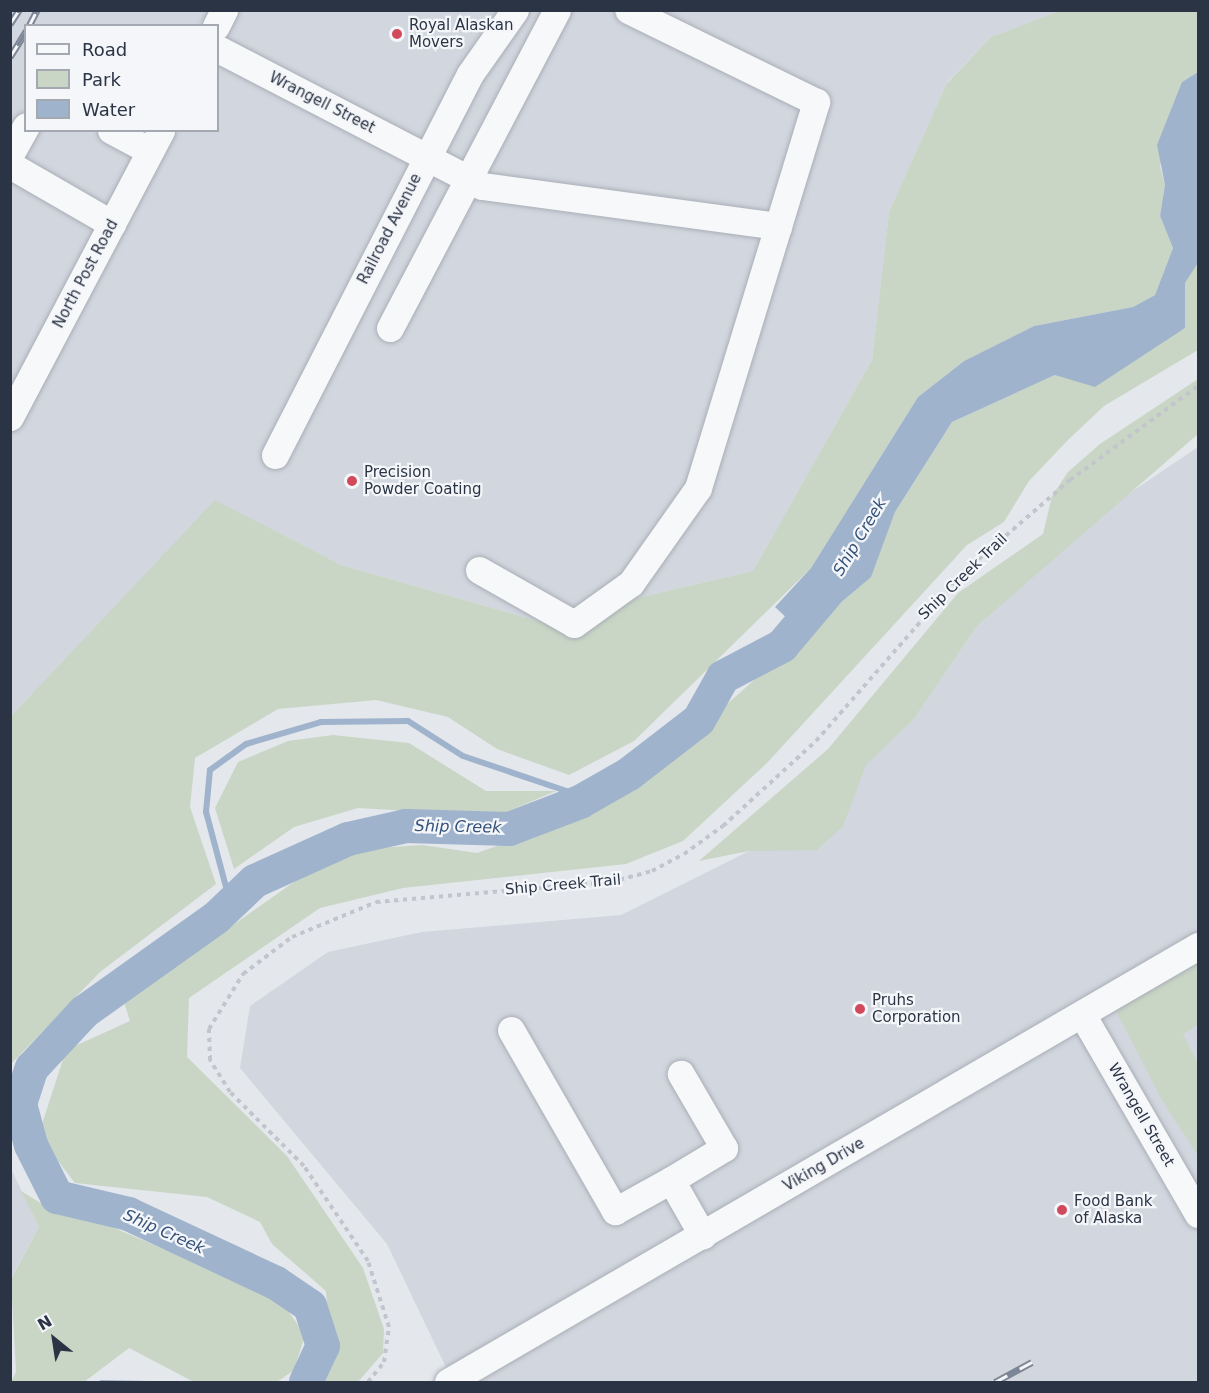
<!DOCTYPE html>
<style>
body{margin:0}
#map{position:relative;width:1209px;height:1393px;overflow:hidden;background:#e4e7ec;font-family:"DejaVu Sans",sans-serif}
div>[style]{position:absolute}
.built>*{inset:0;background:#d2d6de}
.green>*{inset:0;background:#c9d6c5}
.water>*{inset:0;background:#9fb4cc}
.stream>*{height:6px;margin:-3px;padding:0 3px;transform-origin:3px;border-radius:3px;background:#9fb4cc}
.river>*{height:34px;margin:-17px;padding:0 17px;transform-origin:17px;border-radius:17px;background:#9fb4cc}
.path>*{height:4px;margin-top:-2px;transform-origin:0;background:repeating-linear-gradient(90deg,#c2c5cb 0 4.5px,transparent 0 9px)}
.roads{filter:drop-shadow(0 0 2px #a9aeb7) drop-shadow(0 0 2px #a9aeb7)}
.minor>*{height:27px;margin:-13.5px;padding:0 13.5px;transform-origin:13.5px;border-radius:13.5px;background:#f7f8fa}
.rail>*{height:7px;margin-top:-3.5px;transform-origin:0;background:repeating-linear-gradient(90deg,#f4f6f9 0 14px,#7d8696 0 28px);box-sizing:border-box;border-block:2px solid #7d8696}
.dots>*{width:16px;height:16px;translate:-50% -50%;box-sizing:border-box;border:3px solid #f4f6f9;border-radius:50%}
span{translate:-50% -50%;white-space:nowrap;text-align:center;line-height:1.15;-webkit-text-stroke:4.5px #f4f6f9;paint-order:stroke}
.poi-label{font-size:15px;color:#2b3445}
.left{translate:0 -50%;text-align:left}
.street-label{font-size:15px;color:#2b3445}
.water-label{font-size:16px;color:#34527a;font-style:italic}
.frame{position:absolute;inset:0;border:12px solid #2b3445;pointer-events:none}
.legend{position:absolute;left:24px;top:24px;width:195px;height:108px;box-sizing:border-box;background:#f4f6f9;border:2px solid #a4a8b1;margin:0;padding:8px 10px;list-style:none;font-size:18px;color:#2b3445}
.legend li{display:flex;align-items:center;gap:12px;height:30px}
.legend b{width:30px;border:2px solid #a4a8b1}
.north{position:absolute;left:24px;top:1309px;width:60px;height:60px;-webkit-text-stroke:4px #f4f6f9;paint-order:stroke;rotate:330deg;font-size:16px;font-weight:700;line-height:24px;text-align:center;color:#2b3445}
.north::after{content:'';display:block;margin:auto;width:21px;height:27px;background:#2b3445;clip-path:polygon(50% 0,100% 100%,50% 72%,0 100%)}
</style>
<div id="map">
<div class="built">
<i style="clip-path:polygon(evenodd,10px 11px,1059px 11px,991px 37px,948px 81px,889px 212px,872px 360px,753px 571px,538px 621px,341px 565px,215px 501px,11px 716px,10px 11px,26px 26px,218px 26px,218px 130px,26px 130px,26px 26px)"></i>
<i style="clip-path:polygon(1198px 447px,1198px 1382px,453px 1382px,387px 1244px,240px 1068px,250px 1006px,328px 952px,422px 932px,621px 915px,801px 825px,914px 719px,977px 626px,1118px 501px)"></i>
<i style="clip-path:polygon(11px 1169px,39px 1227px,11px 1278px)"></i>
</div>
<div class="green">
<i style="clip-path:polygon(1059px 11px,1198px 11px,1198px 72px,1182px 82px,1160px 166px,1165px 185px,1160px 216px,1173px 248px,1155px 295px,1133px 307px,1034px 326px,964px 361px,918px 397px,811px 568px,634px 741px,569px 775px,497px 749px,448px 717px,376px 700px,278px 709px,195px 758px,190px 807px,216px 884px,100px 972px,11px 1064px,11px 716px,215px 500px,341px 565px,538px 621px,753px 571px,872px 360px,889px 212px,947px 83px,991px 37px)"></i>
<i style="clip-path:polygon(1198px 263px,1198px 350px,1104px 406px,1068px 440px,1029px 481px,1004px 522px,967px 545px,767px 763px,683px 841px,626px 864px,403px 888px,320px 908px,189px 998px,187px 1057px,287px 1156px,363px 1268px,384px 1329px,383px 1353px,358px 1382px,314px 1382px,330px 1349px,326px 1291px,272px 1244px,260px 1222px,207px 1197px,75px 1183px,48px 1148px,42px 1124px,66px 1050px,130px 1021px,124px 1002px,304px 875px,362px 849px,422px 845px,477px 853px,566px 821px,653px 770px,870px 577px,895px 512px,952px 422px,1055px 375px,1185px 328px,1185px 283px)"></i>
<i style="clip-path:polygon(1198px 379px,1198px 434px,977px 626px,914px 719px,866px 765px,843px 826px,817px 850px,749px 851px,699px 861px,828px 749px,958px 593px,1043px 534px,1052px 496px,1068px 472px,1100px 444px)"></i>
<i style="clip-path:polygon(333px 735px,409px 743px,486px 791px,556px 791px,497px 816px,358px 808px,294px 827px,234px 869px,215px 808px,238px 762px,288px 741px)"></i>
<i style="clip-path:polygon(1198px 961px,1198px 1025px,1183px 1034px,1198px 1063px,1198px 1156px,1162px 1100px,1115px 1009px)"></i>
<i style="clip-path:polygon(21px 1191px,60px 1215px,86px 1216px,279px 1298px,305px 1335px,294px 1370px,277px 1382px,194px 1382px,129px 1348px,84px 1382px,11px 1382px,16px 1372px,11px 1279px,39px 1227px)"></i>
</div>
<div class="water">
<i style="clip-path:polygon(1198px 72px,1198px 263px,1185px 283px,1185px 328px,1095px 387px,1055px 375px,952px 422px,895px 512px,871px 577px,804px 634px,775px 607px,811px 568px,918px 397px,964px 361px,1034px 326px,1133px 307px,1155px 295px,1173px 248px,1160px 216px,1165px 185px,1157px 145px,1182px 82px)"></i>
<i style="clip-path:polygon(101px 1380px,194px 1382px,97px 1382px)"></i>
</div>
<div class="stream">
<i style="left:230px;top:902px;width:93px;rotate:-104.9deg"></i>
<i style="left:206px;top:812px;width:42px;rotate:-84.6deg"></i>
<i style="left:210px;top:770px;width:44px;rotate:-35.8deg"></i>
<i style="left:246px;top:744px;width:78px;rotate:-16.3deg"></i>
<i style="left:321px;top:722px;width:87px;rotate:-0.7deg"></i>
<i style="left:408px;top:721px;width:65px;rotate:32.5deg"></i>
<i style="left:463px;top:756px;width:131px;rotate:18.7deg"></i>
</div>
<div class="river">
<i style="left:306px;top:1382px;width:40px;rotate:-65deg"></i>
<i style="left:323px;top:1346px;width:42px;rotate:-108deg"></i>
<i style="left:310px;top:1306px;width:41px;rotate:-145.9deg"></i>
<i style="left:276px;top:1283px;width:162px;rotate:-154.9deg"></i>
<i style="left:129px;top:1214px;width:74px;rotate:-166.7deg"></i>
<i style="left:57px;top:1197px;width:58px;rotate:-116.6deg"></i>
<i style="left:31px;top:1145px;width:42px;rotate:-105deg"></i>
<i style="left:20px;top:1104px;width:38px;rotate:-72deg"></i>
<i style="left:32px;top:1068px;width:76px;rotate:-47.1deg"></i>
<i style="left:84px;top:1012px;width:163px;rotate:-35.5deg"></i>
<i style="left:217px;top:917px;width:52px;rotate:-43.5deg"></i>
<i style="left:255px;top:881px;width:102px;rotate:-24.3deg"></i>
<i style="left:348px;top:839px;width:59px;rotate:-12.6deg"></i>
<i style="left:406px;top:826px;width:103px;rotate:1.7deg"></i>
<i style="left:509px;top:829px;width:76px;rotate:-20.8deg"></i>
<i style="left:580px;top:802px;width:56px;rotate:-29.7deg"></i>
<i style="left:629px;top:774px;width:88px;rotate:-37.6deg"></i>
<i style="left:699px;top:720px;width:49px;rotate:-60.8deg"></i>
<i style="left:723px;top:677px;width:67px;rotate:-27.7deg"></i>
<i style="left:782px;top:646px;width:70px;rotate:-49.7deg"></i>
</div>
<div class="path">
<i style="left:368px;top:1382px;width:26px;rotate:-51deg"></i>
<i style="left:384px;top:1362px;width:35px;rotate:-82deg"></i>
<i style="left:389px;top:1327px;width:69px;rotate:-107.7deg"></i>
<i style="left:368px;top:1261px;width:115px;rotate:-124deg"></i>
<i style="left:304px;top:1166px;width:105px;rotate:-135deg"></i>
<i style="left:230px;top:1092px;width:38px;rotate:-122deg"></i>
<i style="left:210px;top:1060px;width:31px;rotate:-92deg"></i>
<i style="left:209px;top:1029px;width:65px;rotate:-58.3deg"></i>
<i style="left:243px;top:974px;width:61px;rotate:-37.1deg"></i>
<i style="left:292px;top:937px;width:91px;rotate:-22.6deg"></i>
<i style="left:376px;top:902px;width:236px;rotate:-4.9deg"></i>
<i style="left:611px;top:882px;width:42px;rotate:-15deg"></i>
<i style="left:652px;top:871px;width:36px;rotate:-28deg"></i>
<i style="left:684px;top:854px;width:48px;rotate:-35.7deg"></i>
<i style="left:723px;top:826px;width:126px;rotate:-42.4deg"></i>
<i style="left:816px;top:741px;width:226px;rotate:-48.8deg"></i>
<i style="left:965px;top:571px;width:139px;rotate:-40.9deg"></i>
<i style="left:1070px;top:480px;width:159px;rotate:-36.3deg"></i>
</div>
<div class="roads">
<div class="minor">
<i style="left:216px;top:26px;width:18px;rotate:-63deg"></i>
<i style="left:218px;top:49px;width:297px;rotate:27.4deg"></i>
<i style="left:482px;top:186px;width:299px;rotate:7.7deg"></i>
<i style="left:111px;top:130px;width:44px;rotate:28.3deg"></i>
<i style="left:10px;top:155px;width:33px;rotate:-61deg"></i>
<i style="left:10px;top:165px;width:118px;rotate:30deg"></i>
<i style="left:390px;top:328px;width:359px;rotate:-62.3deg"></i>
<i style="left:10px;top:417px;width:324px;rotate:-62.2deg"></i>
<i style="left:275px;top:455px;width:428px;rotate:-62.9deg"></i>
<i style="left:470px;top:74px;width:78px;rotate:-54.9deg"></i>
<i style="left:479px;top:570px;width:109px;rotate:29.6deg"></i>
<i style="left:574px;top:624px;width:70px;rotate:-35.7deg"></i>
<i style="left:631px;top:583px;width:116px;rotate:-54.8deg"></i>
<i style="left:698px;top:488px;width:404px;rotate:-73deg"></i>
<i style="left:816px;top:102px;width:209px;rotate:-153.9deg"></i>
<i style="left:1083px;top:1016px;width:229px;rotate:59.9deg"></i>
<i style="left:511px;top:1030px;width:209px;rotate:60.1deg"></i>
<i style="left:615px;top:1211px;width:64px;rotate:-29deg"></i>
<i style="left:671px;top:1180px;width:64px;rotate:60.3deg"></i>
<i style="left:671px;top:1180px;width:62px;rotate:-31.1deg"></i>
<i style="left:724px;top:1148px;width:86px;rotate:-120.2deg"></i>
<i style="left:448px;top:1382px;width:868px;rotate:-30.17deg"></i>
</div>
</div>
<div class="rail">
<i style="left:10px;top:24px;width:17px;rotate:-57deg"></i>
<i style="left:29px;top:26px;width:18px;rotate:-63deg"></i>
<i style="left:10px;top:57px;width:31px;rotate:-58deg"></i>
<i style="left:995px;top:1382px;width:42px;rotate:-28.4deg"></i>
</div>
<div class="dots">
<i style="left:397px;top:34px;background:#d1495b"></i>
<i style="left:352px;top:481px;background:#d1495b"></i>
<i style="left:860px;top:1009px;background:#d1495b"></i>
<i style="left:1062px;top:1210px;background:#d1495b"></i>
</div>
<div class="poi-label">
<span class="left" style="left:409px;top:34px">Royal Alaskan<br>Movers</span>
<span class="left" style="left:364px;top:481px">Precision<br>Powder Coating</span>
<span class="left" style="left:872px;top:1009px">Pruhs<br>Corporation</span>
<span class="left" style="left:1074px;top:1210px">Food Bank<br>of Alaska</span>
</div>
<div class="street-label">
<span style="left:322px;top:103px;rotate:27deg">Wrangell Street</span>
<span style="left:390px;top:229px;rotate:-63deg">Railroad Avenue</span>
<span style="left:86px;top:274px;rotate:-62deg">North Post Road</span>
<span style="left:963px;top:577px;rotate:-44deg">Ship Creek Trail</span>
<span style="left:563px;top:885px;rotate:-5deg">Ship Creek Trail</span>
<span style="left:1141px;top:1115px;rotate:60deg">Wrangell Street</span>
<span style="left:824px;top:1165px;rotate:-30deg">Viking Drive</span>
</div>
<div class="water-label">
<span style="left:860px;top:537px;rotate:-59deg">Ship Creek</span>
<span style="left:458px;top:827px;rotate:1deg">Ship Creek</span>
<span style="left:164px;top:1232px;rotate:24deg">Ship Creek</span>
</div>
<div class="frame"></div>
<ul class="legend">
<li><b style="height:8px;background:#f7f8fa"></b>Road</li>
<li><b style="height:16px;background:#c9d6c5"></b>Park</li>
<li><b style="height:16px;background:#9fb4cc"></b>Water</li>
</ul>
<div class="north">N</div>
</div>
